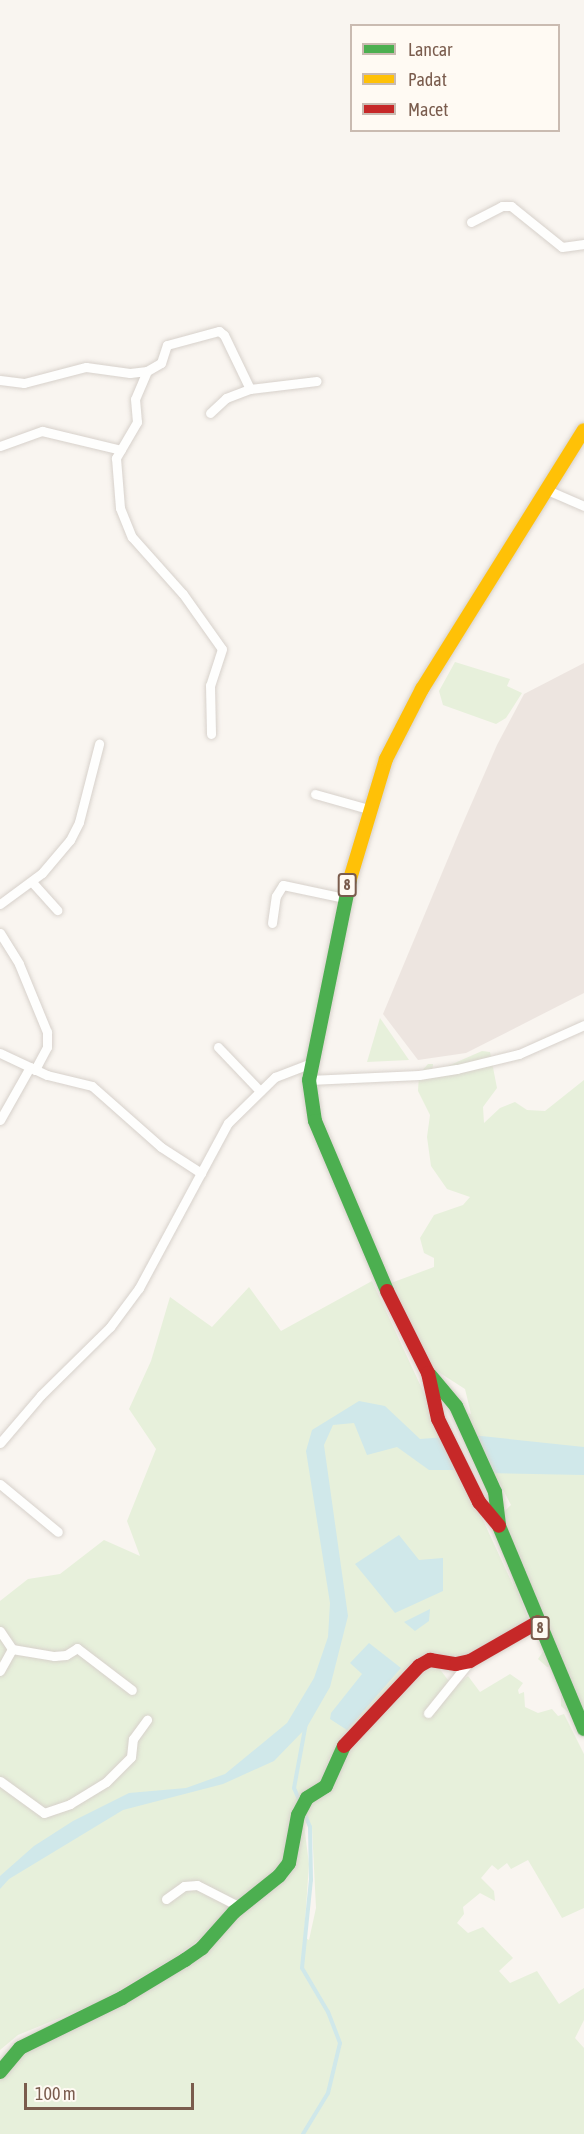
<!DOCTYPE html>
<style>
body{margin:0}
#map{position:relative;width:584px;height:2134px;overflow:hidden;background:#f9f5f0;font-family:"Asap Condensed",sans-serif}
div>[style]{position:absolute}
.industrial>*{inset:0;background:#ede5e0}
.green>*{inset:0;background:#e7f0db}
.water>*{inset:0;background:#d0e8ea}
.stream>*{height:4px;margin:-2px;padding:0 2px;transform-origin:2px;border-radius:2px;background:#d0e8ea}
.roads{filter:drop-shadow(0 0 2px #d7d1cb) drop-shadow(0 0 2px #d7d1cb)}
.street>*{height:9px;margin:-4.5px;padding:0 4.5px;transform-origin:4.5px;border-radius:4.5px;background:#fefefd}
.fast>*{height:14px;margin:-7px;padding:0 7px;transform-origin:7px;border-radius:7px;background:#4caf50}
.slow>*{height:14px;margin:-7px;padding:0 7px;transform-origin:7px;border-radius:7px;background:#ffc107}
.jam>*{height:14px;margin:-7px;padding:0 7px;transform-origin:7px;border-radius:7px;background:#c62828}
span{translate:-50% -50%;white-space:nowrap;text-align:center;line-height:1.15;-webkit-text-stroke:6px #fffaf3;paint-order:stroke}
.shield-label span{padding:2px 4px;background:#fffaf3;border:2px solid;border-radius:4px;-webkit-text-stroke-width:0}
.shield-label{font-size:14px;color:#7a5c4d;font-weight:700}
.legend{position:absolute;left:350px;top:24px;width:210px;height:108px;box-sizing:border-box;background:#fffaf3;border:2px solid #cabbb1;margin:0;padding:8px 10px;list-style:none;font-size:18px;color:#7a5c4d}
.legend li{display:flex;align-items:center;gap:12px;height:30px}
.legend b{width:30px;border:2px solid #cabbb1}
.scale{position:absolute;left:24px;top:2083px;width:170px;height:27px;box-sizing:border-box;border:3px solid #7a5c4d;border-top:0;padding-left:8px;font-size:18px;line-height:21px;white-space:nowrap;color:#7a5c4d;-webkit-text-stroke:4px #fffaf3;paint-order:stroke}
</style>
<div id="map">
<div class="industrial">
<i style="clip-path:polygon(584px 663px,584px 993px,466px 1053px,418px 1060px,383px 1014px,460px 830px,497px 745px,524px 694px)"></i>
</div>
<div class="green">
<i style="clip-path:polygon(455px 662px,510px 679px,507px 686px,522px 693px,506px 718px,496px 724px,443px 705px,439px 691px)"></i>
<i style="clip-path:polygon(380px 1018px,409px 1060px,367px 1062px)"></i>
<i style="clip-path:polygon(482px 1051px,490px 1052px,497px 1088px,483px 1107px,484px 1123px,500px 1108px,515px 1102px,527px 1110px,545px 1111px,584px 1080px,584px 1451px,463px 1434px,450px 1409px,471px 1414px,465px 1389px,429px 1366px,391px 1283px,434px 1267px,434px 1258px,424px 1253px,420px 1238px,434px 1215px,463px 1205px,470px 1197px,447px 1189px,431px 1166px,427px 1137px,430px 1115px,418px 1091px,419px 1074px,428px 1064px,433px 1064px,432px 1073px)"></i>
<i style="clip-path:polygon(372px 1281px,514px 1587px,498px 1517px,511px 1505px,499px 1482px,480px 1472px,584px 1463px,584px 1717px,570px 1714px,561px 1706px,561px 1696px,571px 1685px,563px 1666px,547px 1667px,538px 1659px,548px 1644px,519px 1594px,529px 1621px,469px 1658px,432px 1658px,360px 1718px,329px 1759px,323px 1781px,308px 1794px,284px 1868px,206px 1935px,175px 1957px,99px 2002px,18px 2035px,0 2050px,0 1601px,28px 1579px,60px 1574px,104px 1540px,140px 1556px,127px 1521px,156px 1449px,129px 1409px,151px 1361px,170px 1297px,212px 1327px,249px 1287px,281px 1331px)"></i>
<i style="clip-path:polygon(436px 1664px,448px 1680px,458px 1684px,468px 1676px,480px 1692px,510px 1674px,523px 1683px,518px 1690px,519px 1694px,524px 1692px,525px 1707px,538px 1713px,552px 1709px,558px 1716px,564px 1714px,584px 1754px,584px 1908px,562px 1918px,528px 1860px,511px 1869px,507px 1863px,498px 1870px,492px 1865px,481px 1878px,494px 1891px,495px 1901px,480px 1893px,463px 1907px,464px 1914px,457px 1923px,468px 1933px,483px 1927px,513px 1958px,499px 1971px,510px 1983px,537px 1971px,559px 2004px,584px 1988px,584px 2020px,575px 2038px,584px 2048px,584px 2134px,0 2134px,0 2064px,16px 2045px,164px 1969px,278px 1882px,303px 1817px,309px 1864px,304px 1937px,309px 1940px,316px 1908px,312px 1828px,304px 1808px,340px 1754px,422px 1665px)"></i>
</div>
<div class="water">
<i style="clip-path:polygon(359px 1401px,385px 1406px,420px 1439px,446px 1437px,460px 1470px,429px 1470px,397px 1447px,367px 1455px,354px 1423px,333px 1425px,324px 1445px,348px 1616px,330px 1687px,307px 1727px,274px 1761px,223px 1784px,123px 1810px,9px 1879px,0 1889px,0 1876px,34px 1846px,73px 1821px,129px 1793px,186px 1788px,225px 1774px,287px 1723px,314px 1678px,328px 1637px,330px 1603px,306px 1451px,312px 1430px)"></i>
<i style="clip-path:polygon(462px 1434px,584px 1447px,584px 1475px,481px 1473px)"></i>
<i style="clip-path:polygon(399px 1535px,419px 1560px,443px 1558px,443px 1591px,395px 1613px,355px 1564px)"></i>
<i style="clip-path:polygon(430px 1609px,429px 1621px,415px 1631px,404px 1622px)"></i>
<i style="clip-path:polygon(369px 1643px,401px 1668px,347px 1730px,330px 1719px,331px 1713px,362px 1674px,350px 1663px)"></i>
</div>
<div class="stream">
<i style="left:300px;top:1802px;width:15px;rotate:-113deg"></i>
<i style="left:294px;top:1788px;width:66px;rotate:-79.5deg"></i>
<i style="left:303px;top:2134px;width:48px;rotate:-58.6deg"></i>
<i style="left:328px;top:2093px;width:51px;rotate:-76.5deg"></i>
<i style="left:340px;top:2043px;width:33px;rotate:-111deg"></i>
<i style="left:328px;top:2012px;width:51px;rotate:-120.6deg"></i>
<i style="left:302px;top:1968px;width:88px;rotate:-84.2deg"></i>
<i style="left:311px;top:1880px;width:53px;rotate:-91.1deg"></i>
<i style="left:310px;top:1827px;width:16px;rotate:-112deg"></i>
</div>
<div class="roads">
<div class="street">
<i style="left:471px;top:222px;width:35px;rotate:-27deg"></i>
<i style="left:502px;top:206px;width:9px"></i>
<i style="left:511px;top:206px;width:65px;rotate:38.8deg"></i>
<i style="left:562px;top:247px;width:22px;rotate:-8deg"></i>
<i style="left:147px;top:371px;width:30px;rotate:113deg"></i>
<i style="left:135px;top:399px;width:23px;rotate:85deg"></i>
<i style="left:137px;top:422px;width:42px;rotate:120.3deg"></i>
<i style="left:116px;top:458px;width:50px;rotate:85.4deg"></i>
<i style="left:120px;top:508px;width:31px;rotate:68deg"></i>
<i style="left:132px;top:537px;width:76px;rotate:48.2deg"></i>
<i style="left:183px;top:594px;width:67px;rotate:54.7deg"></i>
<i style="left:222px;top:649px;width:38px;rotate:108deg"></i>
<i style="left:210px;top:685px;width:49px;rotate:88.8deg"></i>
<i style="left:0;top:380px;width:24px;rotate:7deg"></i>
<i style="left:24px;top:383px;width:64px;rotate:-14.5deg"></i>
<i style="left:86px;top:367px;width:44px;rotate:7.8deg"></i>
<i style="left:130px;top:373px;width:17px;rotate:-7deg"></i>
<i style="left:147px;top:371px;width:16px;rotate:-30deg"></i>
<i style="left:161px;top:363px;width:19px;rotate:-72deg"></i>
<i style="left:167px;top:345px;width:54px;rotate:-15.1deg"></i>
<i style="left:219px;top:331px;width:6px;rotate:39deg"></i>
<i style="left:224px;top:335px;width:60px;rotate:64.3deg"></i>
<i style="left:210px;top:413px;width:22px;rotate:-43deg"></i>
<i style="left:226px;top:398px;width:26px;rotate:-21deg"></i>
<i style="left:250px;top:389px;width:67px;rotate:-6.8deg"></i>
<i style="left:0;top:446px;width:45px;rotate:-19.7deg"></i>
<i style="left:42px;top:431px;width:81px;rotate:13.5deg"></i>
<i style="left:547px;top:490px;width:40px;rotate:23.4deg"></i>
<i style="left:315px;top:794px;width:55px;rotate:15.8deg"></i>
<i style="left:32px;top:882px;width:38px;rotate:48deg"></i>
<i style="left:0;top:904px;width:52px;rotate:-36.4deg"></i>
<i style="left:42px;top:873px;width:43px;rotate:-49.7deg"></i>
<i style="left:70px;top:840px;width:20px;rotate:-63deg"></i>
<i style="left:79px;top:822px;width:81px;rotate:-75.6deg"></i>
<i style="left:272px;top:923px;width:27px;rotate:-82deg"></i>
<i style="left:276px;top:896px;width:13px;rotate:-58deg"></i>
<i style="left:283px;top:885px;width:62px;rotate:12deg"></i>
<i style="left:0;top:933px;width:36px;rotate:58deg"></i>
<i style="left:19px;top:964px;width:74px;rotate:67.6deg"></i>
<i style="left:47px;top:1032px;width:15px;rotate:90deg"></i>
<i style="left:47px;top:1047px;width:26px;rotate:118deg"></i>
<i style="left:218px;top:1047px;width:61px;rotate:46.3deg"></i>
<i style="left:0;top:1053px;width:52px;rotate:25.1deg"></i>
<i style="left:47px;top:1075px;width:46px;rotate:13.7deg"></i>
<i style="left:92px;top:1086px;width:92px;rotate:41.5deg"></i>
<i style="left:161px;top:1147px;width:48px;rotate:33deg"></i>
<i style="left:309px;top:1080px;width:110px;rotate:-2.6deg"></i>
<i style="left:419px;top:1075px;width:38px;rotate:-9deg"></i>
<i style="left:457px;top:1069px;width:64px;rotate:-13.6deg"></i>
<i style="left:519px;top:1054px;width:71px;rotate:-24deg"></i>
<i style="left:0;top:1120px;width:61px;rotate:-60.5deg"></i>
<i style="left:0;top:1443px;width:63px;rotate:-49.5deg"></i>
<i style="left:41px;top:1395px;width:97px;rotate:-44.6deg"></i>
<i style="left:110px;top:1327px;width:49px;rotate:-53.4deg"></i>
<i style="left:139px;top:1288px;width:187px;rotate:-61.7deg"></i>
<i style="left:228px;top:1123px;width:66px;rotate:-44.4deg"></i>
<i style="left:275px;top:1077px;width:39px;rotate:-21deg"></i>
<i style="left:0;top:1484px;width:75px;rotate:39.6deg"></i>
<i style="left:0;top:1631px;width:22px;rotate:56deg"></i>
<i style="left:12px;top:1649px;width:25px;rotate:119deg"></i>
<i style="left:12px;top:1649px;width:43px;rotate:9.5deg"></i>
<i style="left:54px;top:1656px;width:12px;rotate:-5deg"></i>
<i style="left:66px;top:1655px;width:13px;rotate:-32deg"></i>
<i style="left:77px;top:1648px;width:69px;rotate:37.4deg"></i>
<i style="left:428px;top:1713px;width:67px;rotate:-51.1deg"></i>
<i style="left:0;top:1781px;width:54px;rotate:36deg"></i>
<i style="left:44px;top:1813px;width:28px;rotate:-19deg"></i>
<i style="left:70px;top:1804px;width:42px;rotate:-31.4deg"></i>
<i style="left:106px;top:1782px;width:35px;rotate:-45deg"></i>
<i style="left:131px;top:1757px;width:18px;rotate:-84deg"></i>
<i style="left:133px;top:1739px;width:24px;rotate:-54deg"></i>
<i style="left:166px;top:1899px;width:22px;rotate:-36deg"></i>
<i style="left:184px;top:1886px;width:13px;rotate:-4deg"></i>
<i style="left:197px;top:1885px;width:48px;rotate:27.1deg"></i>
</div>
<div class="fast">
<i style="left:350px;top:879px;width:205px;rotate:101.5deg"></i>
<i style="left:309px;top:1080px;width:41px;rotate:81.7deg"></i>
<i style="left:315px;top:1121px;width:185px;rotate:67deg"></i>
<i style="left:430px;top:1375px;width:40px;rotate:50deg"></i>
<i style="left:456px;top:1406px;width:94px;rotate:65.6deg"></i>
<i style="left:495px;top:1492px;width:34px;rotate:83deg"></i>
<i style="left:499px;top:1526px;width:220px;rotate:67.3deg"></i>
<i style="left:0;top:2072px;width:31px;rotate:-50deg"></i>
<i style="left:20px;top:2048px;width:114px;rotate:-26.1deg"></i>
<i style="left:122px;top:1998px;width:74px;rotate:-31.1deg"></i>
<i style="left:185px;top:1960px;width:21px;rotate:-35deg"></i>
<i style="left:202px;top:1948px;width:48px;rotate:-48.4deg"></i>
<i style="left:234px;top:1912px;width:58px;rotate:-38.7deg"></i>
<i style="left:279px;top:1876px;width:16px;rotate:-52deg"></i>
<i style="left:289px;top:1863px;width:49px;rotate:-79.4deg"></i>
<i style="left:298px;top:1815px;width:19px;rotate:-62deg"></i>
<i style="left:307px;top:1798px;width:22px;rotate:-32deg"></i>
<i style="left:326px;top:1786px;width:44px;rotate:-65.8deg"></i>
</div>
<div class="slow">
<i style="left:350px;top:879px;width:125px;rotate:-73.3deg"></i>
<i style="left:386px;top:759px;width:79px;rotate:-62.8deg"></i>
<i style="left:422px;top:689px;width:305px;rotate:-58deg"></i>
</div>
<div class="jam">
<i style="left:387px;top:1291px;width:92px;rotate:63.4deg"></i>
<i style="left:428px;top:1373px;width:47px;rotate:77.7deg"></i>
<i style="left:438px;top:1419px;width:93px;rotate:63.7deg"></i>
<i style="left:479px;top:1502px;width:31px;rotate:50deg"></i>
<i style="left:344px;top:1746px;width:110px;rotate:-46.8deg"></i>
<i style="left:419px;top:1666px;width:13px;rotate:-29deg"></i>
<i style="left:430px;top:1660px;width:26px;rotate:9deg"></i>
<i style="left:456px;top:1664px;width:14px;rotate:-12deg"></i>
<i style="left:470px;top:1661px;width:78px;rotate:-29.8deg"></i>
</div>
</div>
<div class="shield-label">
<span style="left:347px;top:885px">8</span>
<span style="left:540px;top:1628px">8</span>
</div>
<ul class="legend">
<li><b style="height:8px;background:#4caf50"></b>Lancar</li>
<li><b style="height:8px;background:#ffc107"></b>Padat</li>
<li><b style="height:8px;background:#c62828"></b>Macet</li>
</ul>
<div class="scale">100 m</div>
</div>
